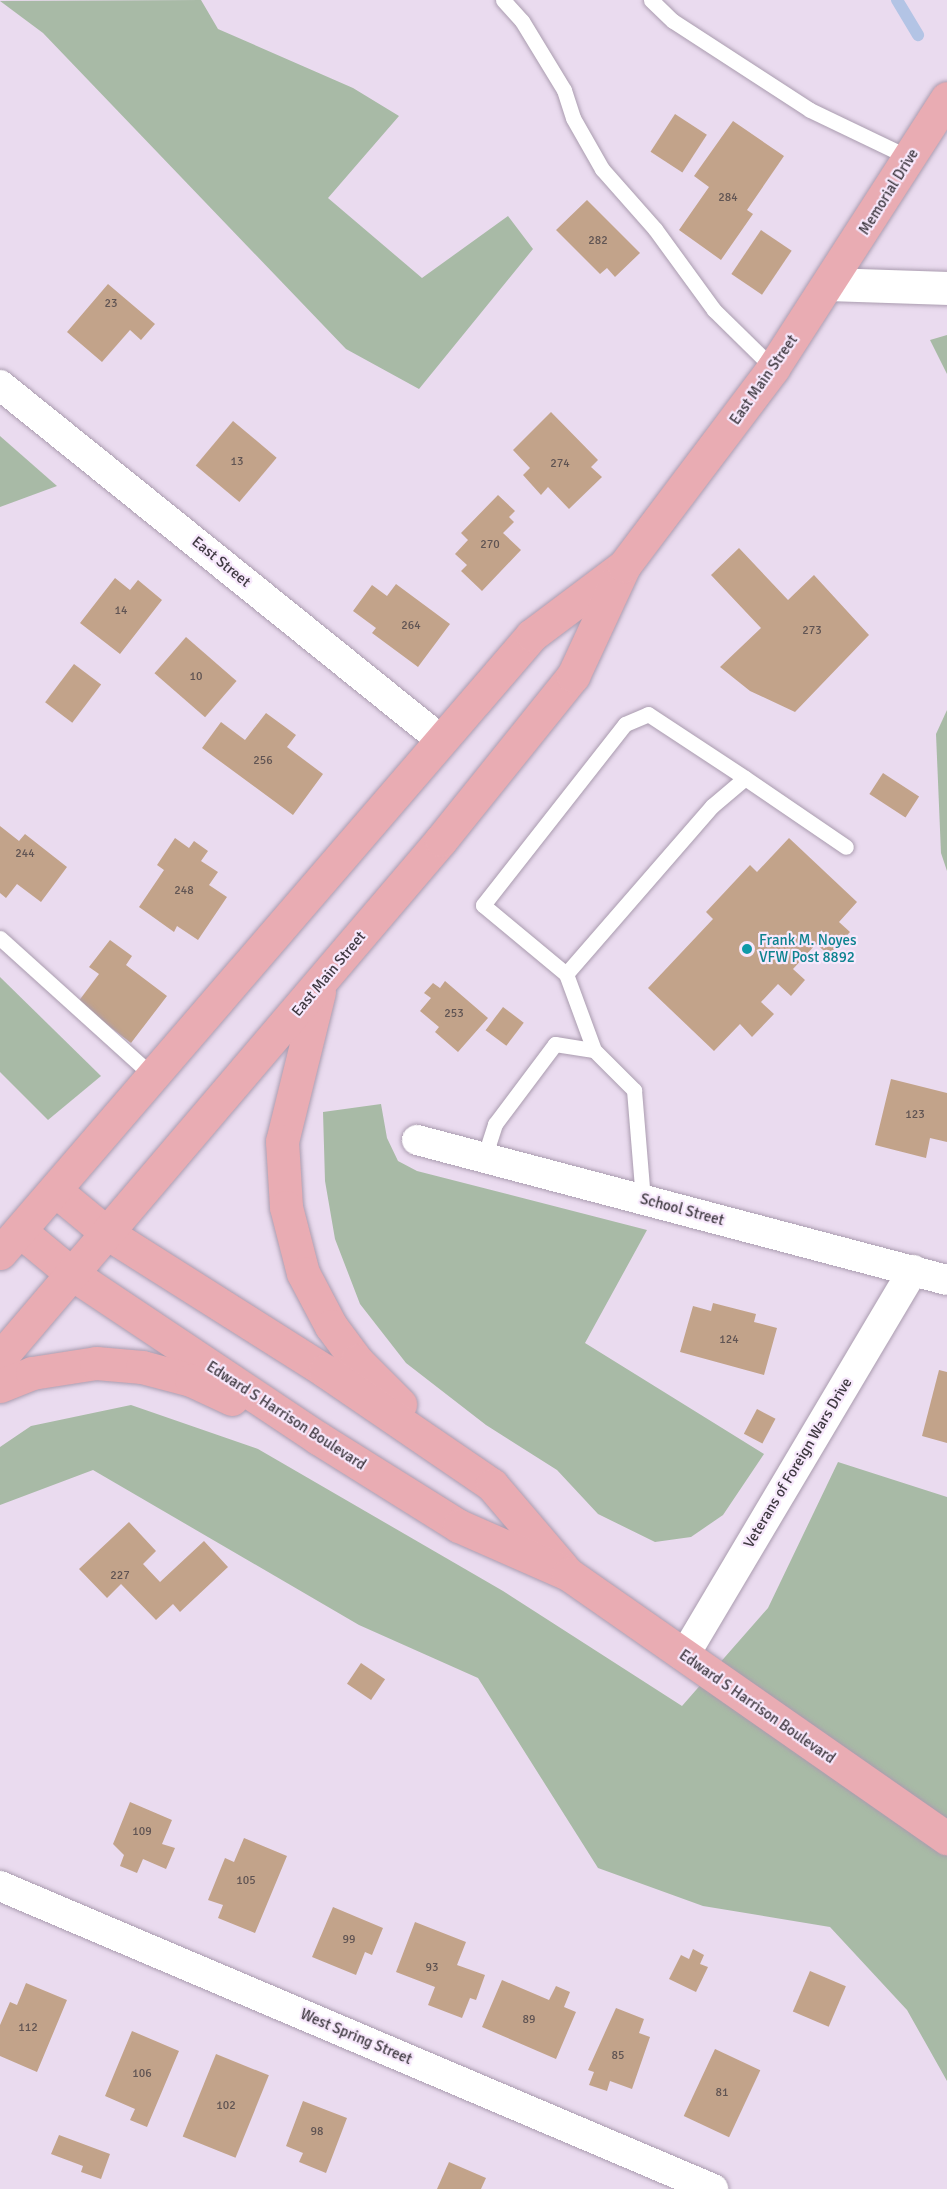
<!DOCTYPE html>
<style>
body{margin:0}
#map{position:relative;width:947px;height:2189px;overflow:hidden;background:#eadbef;font-family:Signika,sans-serif}
div>[style]{position:absolute}
.green>*{inset:0;background:#a8baa6}
.stream>*{height:12px;margin:-6px;padding:0 6px;transform-origin:6px;border-radius:6px;background:#b3c4e5}
.building>*{inset:0;background:#c2a38a;transform-origin:0 0}
.roads{filter:drop-shadow(0 0 2px #aa9caf) drop-shadow(0 0 2px #aa9caf)}
.service>*{height:15px;margin:-7.5px;padding:0 7.5px;transform-origin:7.5px;border-radius:7.5px;background:#fff}
.minor>*{height:30px;margin:-15px;padding:0 15px;transform-origin:15px;border-radius:15px;background:#fff}
.secondary>*{height:33px;margin:-16.5px;padding:0 16.5px;transform-origin:16.5px;border-radius:16.5px;background:#fff}
.primary>*{height:33px;margin:-16.5px;padding:0 16.5px;transform-origin:16.5px;border-radius:16.5px;background:#e9acb3}
.dots>*{width:16px;height:16px;translate:-50% -50%;box-sizing:border-box;border:3px solid #f7e8fc;border-radius:50%}
span{translate:-50% -50%;white-space:nowrap;text-align:center;line-height:1.15;-webkit-text-stroke:4.5px #f7e8fc;paint-order:stroke}
.number-label{font-size:12px;color:#605453}
.number-label span{-webkit-text-stroke-width:0}
.street-label{font-size:15px;color:#3f3941}
.culture-label{font-size:15px;color:#0d838f}
.left{translate:0 -50%;text-align:left}
</style>
<div id="map">
<div class="green">
<i style="clip-path:polygon(201px 0,218px 29px,353px 88px,399px 116px,328px 198px,422px 278px,508px 216px,533px 249px,419px 389px,346px 349px,43px 33px,0 1px)"></i>
<i style="clip-path:polygon(947px 335px,947px 374px,930px 340px)"></i>
<i style="clip-path:polygon(0 436px,57px 486px,0 507px)"></i>
<i style="clip-path:polygon(947px 710px,947px 871px,941px 853px,936px 734px)"></i>
<i style="clip-path:polygon(0 977px,101px 1076px,48px 1120px,0 1072px)"></i>
<i style="clip-path:polygon(381px 1104px,387px 1138px,398px 1161px,417px 1171px,647px 1230px,585px 1343px,764px 1454px,723px 1515px,691px 1537px,655px 1542px,598px 1514px,557px 1470px,486px 1425px,406px 1363px,360px 1304px,335px 1239px,325px 1181px,323px 1112px)"></i>
<i style="clip-path:polygon(131px 1405px,258px 1449px,503px 1591px,682px 1706px,768px 1608px,838px 1462px,947px 1497px,947px 2081px,907px 2010px,830px 1927px,703px 1906px,598px 1868px,478px 1678px,359px 1625px,93px 1470px,0 1505px,0 1447px,31px 1426px)"></i>
</div>
<div class="stream">
<i style="left:897px;top:0;width:41px;rotate:59deg"></i>
</div>
<div class="building">
<i style="left:675px;top:114px;width:38px;height:45px;rotate:33deg"></i>
<i style="clip-path:polygon(733px 121px,784px 156px,747px 210px,753px 214px,721px 260px,679px 230px,709px 187px,694px 176px)"></i>
<i style="clip-path:polygon(587px 200px,640px 253px,615px 277px,607px 268px,600px 274px,556px 230px)"></i>
<i style="left:761px;top:230px;width:37px;height:53px;rotate:34deg"></i>
<i style="clip-path:polygon(108px 284px,155px 324px,141px 340px,130px 330px,102px 362px,67px 332px)"></i>
<i style="clip-path:polygon(551px 412px,598px 460px,591px 467px,602px 477px,569px 509px,548px 487px,541px 495px,523px 475px,530px 468px,513px 450px)"></i>
<i style="left:233px;top:421px;width:57px;height:58px;rotate:40deg"></i>
<i style="clip-path:polygon(498px 495px,515px 511px,509px 517px,514px 522px,503px 533px,521px 550px,482px 591px,461px 571px,467px 565px,455px 554px,468px 540px,461px 533px)"></i>
<i style="clip-path:polygon(739px 548px,788px 600px,814px 575px,869px 635px,795px 712px,750px 691px,720px 667px,761px 628px,711px 575px)"></i>
<i style="clip-path:polygon(115px 578px,130px 590px,138px 580px,162px 600px,120px 654px,80px 623px)"></i>
<i style="clip-path:polygon(396px 584px,450px 624px,418px 667px,372px 633px,376px 628px,353px 611px,372px 585px,387px 596px)"></i>
<i style="left:186px;top:637px;width:67px;height:48px;rotate:41deg"></i>
<i style="left:74px;top:664px;width:34px;height:48px;rotate:37deg"></i>
<i style="clip-path:polygon(266px 713px,296px 735px,287px 747px,323px 774px,293px 815px,202px 748px,221px 722px,245px 740px)"></i>
<i style="left:883px;top:773px;width:43px;height:25px;rotate:33deg"></i>
<i style="clip-path:polygon(0 826px,19px 841px,25px 834px,67px 867px,41px 902px,17px 884px,6px 898px,0 893px)"></i>
<i style="clip-path:polygon(175px 838px,189px 848px,194px 841px,208px 851px,201px 861px,218px 872px,209px 885px,227px 897px,198px 940px,177px 926px,174px 932px,139px 907px,164px 870px,157px 865px)"></i>
<i style="clip-path:polygon(789px 838px,857px 902px,839px 922px,850px 932px,829px 955px,816px 944px,793px 969px,805px 980px,791px 996px,778px 984px,761px 1002px,774px 1014px,752px 1037px,740px 1024px,714px 1051px,648px 988px,713px 919px,706px 912px,750px 865px,757px 872px)"></i>
<i style="clip-path:polygon(110px 940px,132px 956px,126px 965px,167px 996px,131px 1043px,78px 1002px,99px 974px,89px 967px)"></i>
<i style="clip-path:polygon(445px 981px,488px 1018px,458px 1052px,435px 1032px,439px 1027px,420px 1011px,431px 998px,424px 993px,433px 983px,440px 988px)"></i>
<i style="left:503px;top:1007px;width:26px;height:29px;rotate:37deg"></i>
<i style="clip-path:polygon(891px 1079px,947px 1093px,947px 1142px,930px 1138px,926px 1158px,875px 1145px)"></i>
<i style="clip-path:polygon(713px 1303px,756px 1314px,754px 1322px,777px 1328px,764px 1375px,680px 1352px,693px 1306px,711px 1311px)"></i>
<i style="clip-path:polygon(939px 1370px,947px 1372px,947px 1443px,922px 1436px)"></i>
<i style="left:757px;top:1409px;width:21px;height:28px;rotate:28deg"></i>
<i style="clip-path:polygon(129px 1522px,156px 1551px,143px 1564px,160px 1582px,204px 1541px,228px 1567px,180px 1612px,173px 1604px,156px 1620px,121px 1584px,107px 1598px,79px 1569px)"></i>
<i style="left:361px;top:1663px;width:29px;height:25px;rotate:34deg"></i>
<i style="clip-path:polygon(130px 1802px,172px 1820px,162px 1844px,175px 1848px,166px 1869px,143px 1859px,137px 1873px,120px 1866px,124px 1855px,113px 1844px)"></i>
<i style="clip-path:polygon(244px 1838px,287px 1856px,255px 1933px,218px 1918px,223px 1905px,208px 1900px,225px 1858px,234px 1862px)"></i>
<i style="clip-path:polygon(333px 1907px,383px 1928px,372px 1955px,365px 1952px,356px 1975px,312px 1957px)"></i>
<i style="clip-path:polygon(415px 1922px,466px 1942px,457px 1965px,485px 1975px,476px 2000px,470px 1998px,462px 2018px,428px 2005px,435px 1987px,396px 1972px)"></i>
<i style="clip-path:polygon(693px 1949px,704px 1955px,700px 1964px,708px 1967px,696px 1992px,669px 1979px,681px 1955px,689px 1959px)"></i>
<i style="left:810px;top:1971px;width:39px;height:44px;rotate:23deg"></i>
<i style="clip-path:polygon(502px 1980px,549px 2000px,556px 1986px,570px 1992px,564px 2007px,576px 2012px,556px 2059px,482px 2027px)"></i>
<i style="clip-path:polygon(26px 1983px,67px 2000px,37px 2072px,0 2056px,0 2025px,10px 2002px,17px 2005px)"></i>
<i style="clip-path:polygon(616px 2008px,644px 2019px,639px 2033px,650px 2037px,632px 2089px,610px 2081px,607px 2091px,589px 2085px,594px 2072px,588px 2070px)"></i>
<i style="clip-path:polygon(132px 2031px,179px 2051px,147px 2127px,130px 2120px,135px 2109px,105px 2096px)"></i>
<i style="left:715px;top:2049px;width:50px;height:74px;rotate:25deg"></i>
<i style="left:216px;top:2054px;width:57px;height:89px;rotate:22deg"></i>
<i style="clip-path:polygon(303px 2101px,347px 2118px,326px 2173px,299px 2162px,303px 2153px,286px 2146px)"></i>
<i style="clip-path:polygon(59px 2135px,110px 2154px,101px 2179px,81px 2172px,83px 2166px,51px 2154px)"></i>
<i style="clip-path:polygon(449px 2162px,486px 2178px,481px 2189px,437px 2189px)"></i>
</div>
<div class="roads">
<div class="service">
<i style="left:503px;top:0;width:28px;rotate:48deg"></i>
<i style="left:522px;top:21px;width:81px;rotate:58.7deg"></i>
<i style="left:564px;top:90px;width:29px;rotate:72deg"></i>
<i style="left:573px;top:118px;width:59px;rotate:60.4deg"></i>
<i style="left:602px;top:169px;width:80px;rotate:48.5deg"></i>
<i style="left:655px;top:229px;width:100px;rotate:53.9deg"></i>
<i style="left:714px;top:310px;width:83px;rotate:44.5deg"></i>
<i style="left:651px;top:0;width:30px;rotate:44deg"></i>
<i style="left:673px;top:21px;width:163px;rotate:33deg"></i>
<i style="left:810px;top:110px;width:111px;rotate:25.6deg"></i>
<i style="left:0;top:938px;width:209px;rotate:42.1deg"></i>
<i style="left:566px;top:974px;width:108px;rotate:-140.3deg"></i>
<i style="left:483px;top:905px;width:230px;rotate:-51.9deg"></i>
<i style="left:625px;top:724px;width:25px;rotate:-23deg"></i>
<i style="left:648px;top:714px;width:116px;rotate:33.4deg"></i>
<i style="left:594px;top:1050px;width:81px;rotate:-110.2deg"></i>
<i style="left:566px;top:974px;width:223px;rotate:-49deg"></i>
<i style="left:712px;top:806px;width:43px;rotate:-40.3deg"></i>
<i style="left:745px;top:778px;width:122px;rotate:34.3deg"></i>
<i style="left:484px;top:1158px;width:36px;rotate:-72deg"></i>
<i style="left:495px;top:1124px;width:100px;rotate:-53.1deg"></i>
<i style="left:555px;top:1044px;width:39px;rotate:9deg"></i>
<i style="left:594px;top:1050px;width:57px;rotate:45deg"></i>
<i style="left:634px;top:1090px;width:109px;rotate:85.3deg"></i>
</div>
<div class="minor">
<i style="left:0;top:385px;width:566px;rotate:38.83deg"></i>
<i style="left:417px;top:1140px;width:548px;rotate:14.8deg"></i>
<i style="left:684px;top:1656px;width:449px;rotate:-59.3deg"></i>
<i style="left:0;top:1886px;width:775px;rotate:23.02deg"></i>
</div>
<div class="secondary">
<i style="left:829px;top:284px;width:118px;rotate:1.9deg"></i>
</div>
<div class="primary">
<i style="left:319px;top:992px;width:154px;rotate:103.9deg"></i>
<i style="left:282px;top:1141px;width:66px;rotate:86.5deg"></i>
<i style="left:286px;top:1207px;width:68px;rotate:75.6deg"></i>
<i style="left:303px;top:1273px;width:60px;rotate:62.2deg"></i>
<i style="left:331px;top:1326px;width:44px;rotate:53.4deg"></i>
<i style="left:357px;top:1361px;width:61px;rotate:45deg"></i>
<i style="left:56px;top:1191px;width:66px;rotate:39.5deg"></i>
<i style="left:107px;top:1233px;width:258px;rotate:32.3deg"></i>
<i style="left:325px;top:1371px;width:202px;rotate:34.3deg"></i>
<i style="left:492px;top:1485px;width:109px;rotate:49.5deg"></i>
<i style="left:20px;top:1231px;width:67px;rotate:39.6deg"></i>
<i style="left:72px;top:1274px;width:296px;rotate:33.7deg"></i>
<i style="left:318px;top:1438px;width:166px;rotate:32deg"></i>
<i style="left:459px;top:1526px;width:119px;rotate:23.8deg"></i>
<i style="left:568px;top:1574px;width:462px;rotate:34.9deg"></i>
<i style="left:0;top:1253px;width:815px;rotate:-49.28deg"></i>
<i style="left:532px;top:635px;width:110px;rotate:-36.9deg"></i>
<i style="left:0;top:1358px;width:680px;rotate:-49.59deg"></i>
<i style="left:441px;top:840px;width:211px;rotate:-51.2deg"></i>
<i style="left:573px;top:676px;width:121px;rotate:-65.1deg"></i>
<i style="left:624px;top:566px;width:248px;rotate:-53deg"></i>
<i style="left:773px;top:368px;width:321px;rotate:-57.2deg"></i>
<i style="left:0;top:1386px;width:35px;rotate:-22deg"></i>
<i style="left:32px;top:1373px;width:65px;rotate:-8.9deg"></i>
<i style="left:96px;top:1363px;width:46px;rotate:5deg"></i>
<i style="left:142px;top:1367px;width:51px;rotate:14.9deg"></i>
<i style="left:191px;top:1380px;width:45px;rotate:24.9deg"></i>
</div>
</div>
<div class="dots">
<i style="left:747px;top:949px;background:#0f9aa8"></i>
</div>
<div class="number-label">
<span style="left:728px;top:198px">284</span>
<span style="left:598px;top:241px">282</span>
<span style="left:111px;top:304px">23</span>
<span style="left:237px;top:462px">13</span>
<span style="left:560px;top:464px">274</span>
<span style="left:490px;top:545px">270</span>
<span style="left:121px;top:611px">14</span>
<span style="left:411px;top:626px">264</span>
<span style="left:812px;top:631px">273</span>
<span style="left:196px;top:677px">10</span>
<span style="left:263px;top:761px">256</span>
<span style="left:25px;top:854px">244</span>
<span style="left:184px;top:891px">248</span>
<span style="left:454px;top:1014px">253</span>
<span style="left:915px;top:1115px">123</span>
<span style="left:729px;top:1340px">124</span>
<span style="left:120px;top:1576px">227</span>
<span style="left:142px;top:1832px">109</span>
<span style="left:246px;top:1881px">105</span>
<span style="left:349px;top:1940px">99</span>
<span style="left:432px;top:1968px">93</span>
<span style="left:529px;top:2020px">89</span>
<span style="left:28px;top:2028px">112</span>
<span style="left:618px;top:2056px">85</span>
<span style="left:142px;top:2074px">106</span>
<span style="left:722px;top:2093px">81</span>
<span style="left:226px;top:2106px">102</span>
<span style="left:317px;top:2132px">98</span>
</div>
<div class="street-label">
<span style="left:889px;top:192px;rotate:-58deg">Memorial Drive</span>
<span style="left:764px;top:380px;rotate:-55deg">East Main Street</span>
<span style="left:221px;top:562px;rotate:39deg">East Street</span>
<span style="left:329px;top:974px;rotate:-50deg">East Main Street</span>
<span style="left:682px;top:1210px;rotate:15deg">School Street</span>
<span style="left:286px;top:1416px;rotate:33deg">Edward S Harrison Boulevard</span>
<span style="left:798px;top:1463px;rotate:-59deg">Veterans of Foreign Wars Drive</span>
<span style="left:757px;top:1707px;rotate:35deg">Edward S Harrison Boulevard</span>
<span style="left:356px;top:2037px;rotate:23deg">West Spring Street</span>
</div>
<div class="culture-label">
<span class="left" style="left:759px;top:949px">Frank M. Noyes<br>VFW Post 8892</span>
</div>
</div>
